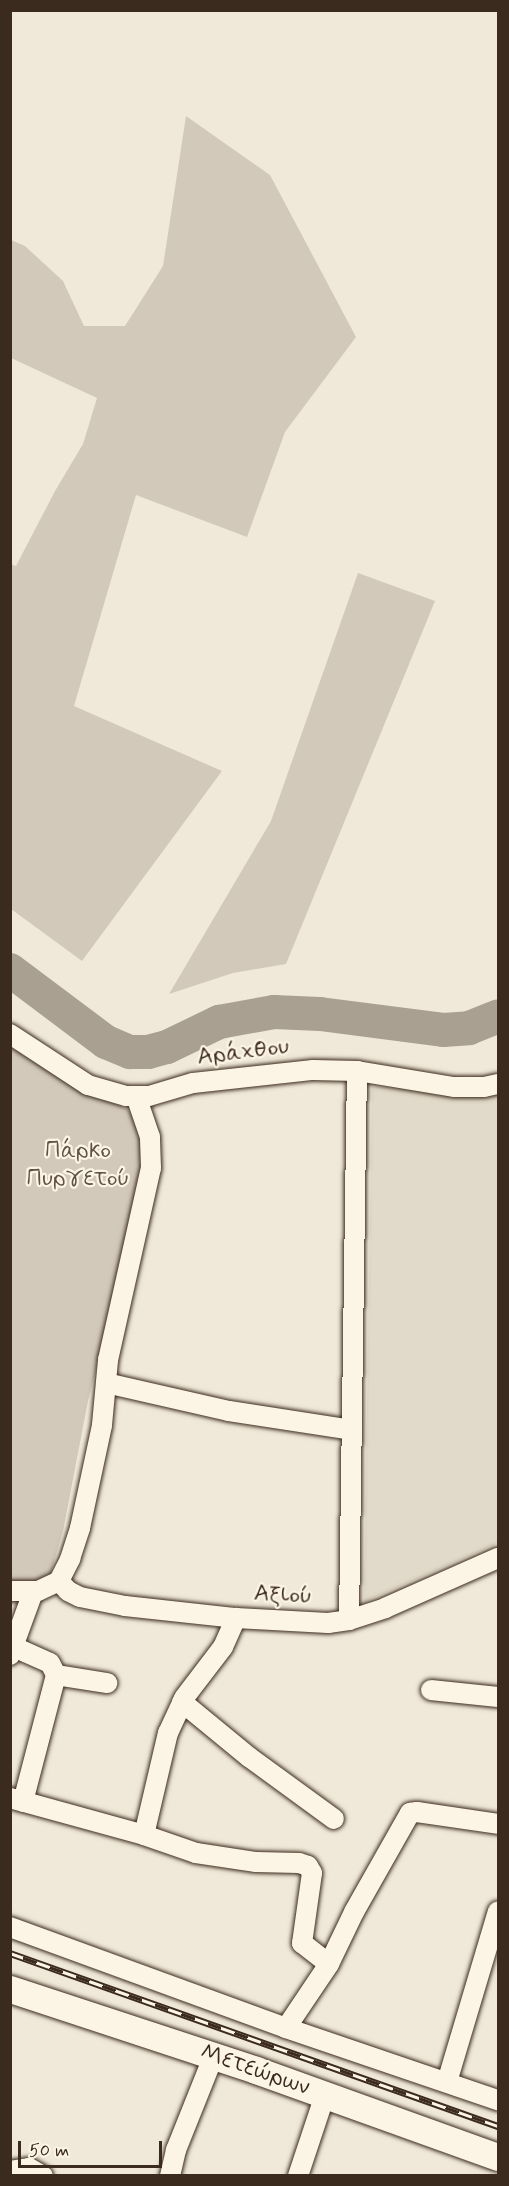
<!DOCTYPE html>
<meta charset="utf-8">
<style>
body{margin:0}
#map{position:relative;width:509px;height:2186px;overflow:hidden;background:#f0e9d9;font-family:Mynerve,sans-serif}
div>[style]{position:absolute}
.built>*{inset:0;background:#e1d9c9}
.green>*{inset:0;background:#d2c9ba}
.river>*{height:34px;margin:-17px;padding:0 17px;transform-origin:17px;border-radius:17px;background:#aaa091}
.roads{filter:drop-shadow(0 0 2px #3b2a1e) drop-shadow(0 0 2px #3b2a1e)}
.street>*{height:20px;margin:-10px;padding:0 10px;transform-origin:10px;border-radius:10px;background:#fcf5e5}
.secondary>*{height:27px;margin:-13.5px;padding:0 13.5px;transform-origin:13.5px;border-radius:13.5px;background:#fcf5e5}
.rail>*{height:7px;margin-top:-3.5px;transform-origin:0;background:repeating-linear-gradient(90deg,#fcf5e5 0 14px,#3b2a1e 0 28px);box-sizing:border-box;border-block:2px solid #3b2a1e}
span{translate:-50% -50%;white-space:nowrap;text-align:center;line-height:1.15;-webkit-text-stroke:4.5px #fcf5e5;paint-order:stroke}
.street-label{font-size:24px;color:#3b2a1e}
.park-label{font-size:24px;color:#615245}
.frame{position:absolute;inset:0;border:12px solid #3b2a1e;pointer-events:none}
.scale{position:absolute;left:18px;top:2141px;width:144px;height:27px;box-sizing:border-box;border:3px solid #3b2a1e;border-top:0;padding-left:8px;font-size:18px;line-height:21px;white-space:nowrap;color:#3b2a1e;-webkit-text-stroke:4px #fcf5e5;paint-order:stroke}
</style>
<div id="map">
<div class="built">
<i style="clip-path:polygon(372px 1087px,498px 1090px,498px 1543px,364px 1602px)"></i>
</div>
<div class="green">
<i style="clip-path:polygon(186px 116px,270px 175px,356px 337px,285px 432px,247px 537px,136px 495px,74px 706px,222px 771px,82px 961px,11px 909px,10px 564px,16px 566px,55px 491px,83px 444px,97px 398px,11px 358px,11px 240px,25px 246px,63px 281px,84px 326px,125px 326px,163px 266px)"></i>
<i style="clip-path:polygon(358px 573px,435px 601px,286px 964px,233px 973px,169px 994px,271px 821px)"></i>
<i style="clip-path:polygon(10px 1044px,66px 1081px,127px 1109px,143px 1130px,143px 1185px,88px 1401px,63px 1531px,49px 1579px,37px 1585px,11px 1582px)"></i>
</div>
<div class="river">
<i style="left:10px;top:970px;width:120px;rotate:36.9deg"></i>
<i style="left:106px;top:1042px;width:26px;rotate:23deg"></i>
<i style="left:130px;top:1052px;width:18px"></i>
<i style="left:148px;top:1052px;width:20px;rotate:-15deg"></i>
<i style="left:167px;top:1047px;width:58px;rotate:-25.7deg"></i>
<i style="left:219px;top:1022px;width:56px;rotate:-10.3deg"></i>
<i style="left:274px;top:1012px;width:46px;rotate:2.5deg"></i>
<i style="left:320px;top:1014px;width:124px;rotate:7.4deg"></i>
<i style="left:443px;top:1030px;width:26px;rotate:-4deg"></i>
<i style="left:469px;top:1028px;width:31px;rotate:-22deg"></i>
</div>
<div class="roads">
<div class="street">
<i style="left:10px;top:1034px;width:93px;rotate:33.2deg"></i>
<i style="left:88px;top:1085px;width:40px;rotate:16deg"></i>
<i style="left:126px;top:1096px;width:23px"></i>
<i style="left:149px;top:1096px;width:46px;rotate:-16.5deg"></i>
<i style="left:193px;top:1083px;width:121px;rotate:-6.2deg"></i>
<i style="left:313px;top:1070px;width:44px;rotate:1.3deg"></i>
<i style="left:357px;top:1071px;width:98px;rotate:9.4deg"></i>
<i style="left:454px;top:1087px;width:30px"></i>
<i style="left:484px;top:1087px;width:14px;rotate:-12deg"></i>
<i style="left:106px;top:1383px;width:126px;rotate:12.8deg"></i>
<i style="left:229px;top:1411px;width:124px;rotate:8.8deg"></i>
<i style="left:59px;top:1581px;width:13px;rotate:48deg"></i>
<i style="left:68px;top:1591px;width:13px;rotate:27deg"></i>
<i style="left:80px;top:1597px;width:46px;rotate:11.3deg"></i>
<i style="left:125px;top:1606px;width:112px;rotate:6.2deg"></i>
<i style="left:236px;top:1618px;width:92px;rotate:3.1deg"></i>
<i style="left:328px;top:1623px;width:21px;rotate:-8deg"></i>
<i style="left:349px;top:1620px;width:38px;rotate:-18deg"></i>
<i style="left:385px;top:1608px;width:124px;rotate:-23.9deg"></i>
<i style="left:10px;top:1591px;width:28px"></i>
<i style="left:38px;top:1591px;width:23px;rotate:-25deg"></i>
<i style="left:59px;top:1581px;width:25px;rotate:-63deg"></i>
<i style="left:70px;top:1559px;width:33px;rotate:-72deg"></i>
<i style="left:80px;top:1528px;width:105px;rotate:-77.9deg"></i>
<i style="left:102px;top:1425px;width:65px;rotate:-84.7deg"></i>
<i style="left:108px;top:1360px;width:197px;rotate:-77.4deg"></i>
<i style="left:151px;top:1168px;width:31px;rotate:-92deg"></i>
<i style="left:150px;top:1137px;width:43px;rotate:-108.9deg"></i>
<i style="left:349px;top:1620px;width:549px;rotate:-89.17deg"></i>
<i style="left:14px;top:1647px;width:39px;rotate:24deg"></i>
<i style="left:50px;top:1663px;width:13px;rotate:63deg"></i>
<i style="left:56px;top:1675px;width:131px;rotate:104.6deg"></i>
<i style="left:10px;top:1655px;width:67px;rotate:-69.9deg"></i>
<i style="left:56px;top:1675px;width:52px;rotate:8.9deg"></i>
<i style="left:431px;top:1690px;width:67px;rotate:6deg"></i>
<i style="left:182px;top:1702px;width:87px;rotate:39.4deg"></i>
<i style="left:249px;top:1757px;width:105px;rotate:36.1deg"></i>
<i style="left:10px;top:1798px;width:139px;rotate:15.4deg"></i>
<i style="left:144px;top:1835px;width:55px;rotate:19.1deg"></i>
<i style="left:196px;top:1853px;width:61px;rotate:8.5deg"></i>
<i style="left:256px;top:1862px;width:43px;rotate:1.3deg"></i>
<i style="left:299px;top:1863px;width:9px;rotate:18deg"></i>
<i style="left:308px;top:1866px;width:8px;rotate:60deg"></i>
<i style="left:312px;top:1873px;width:71px;rotate:98.1deg"></i>
<i style="left:302px;top:1943px;width:34px;rotate:38deg"></i>
<i style="left:144px;top:1835px;width:105px;rotate:-76.8deg"></i>
<i style="left:168px;top:1733px;width:38px;rotate:-65deg"></i>
<i style="left:184px;top:1698px;width:64px;rotate:-52.6deg"></i>
<i style="left:223px;top:1647px;width:32px;rotate:-66deg"></i>
<i style="left:10px;top:1927px;width:294px;rotate:20.1deg"></i>
<i style="left:286px;top:2028px;width:224px;rotate:18.8deg"></i>
<i style="left:286px;top:2028px;width:77px;rotate:-56.1deg"></i>
<i style="left:329px;top:1964px;width:58px;rotate:-64.3deg"></i>
<i style="left:354px;top:1912px;width:114px;rotate:-60.5deg"></i>
<i style="left:410px;top:1813px;width:7px;rotate:-8deg"></i>
<i style="left:417px;top:1812px;width:82px;rotate:8.4deg"></i>
<i style="left:447px;top:2082px;width:178px;rotate:-73.4deg"></i>
<i style="left:10px;top:2171px;width:19px;rotate:-9deg"></i>
<i style="left:29px;top:2168px;width:16px;rotate:30deg"></i>
<i style="left:170px;top:2176px;width:27px;rotate:-77deg"></i>
<i style="left:176px;top:2150px;width:102px;rotate:-68.2deg"></i>
<i style="left:298px;top:2176px;width:85px;rotate:-71.6deg"></i>
</div>
<div class="secondary">
<i style="left:10px;top:1989px;width:259px;rotate:18.2deg"></i>
<i style="left:256px;top:2070px;width:257px;rotate:19.8deg"></i>
</div>
</div>
<div class="rail">
<i style="left:10px;top:1953px;width:518px;rotate:19.52deg"></i>
</div>
<div class="street-label">
<span style="left:243px;top:1052px;rotate:-7deg">Αράχθου</span>
<span style="left:283px;top:1595px;rotate:3deg">Αξιού</span>
<span style="left:255px;top:2070px;rotate:19deg">Μετεώρων</span>
</div>
<div class="park-label">
<span style="left:78px;top:1165px">Πάρκο<br>Πυργετού</span>
</div>
<div class="frame"></div>
<div class="scale">50 m</div>
</div>
